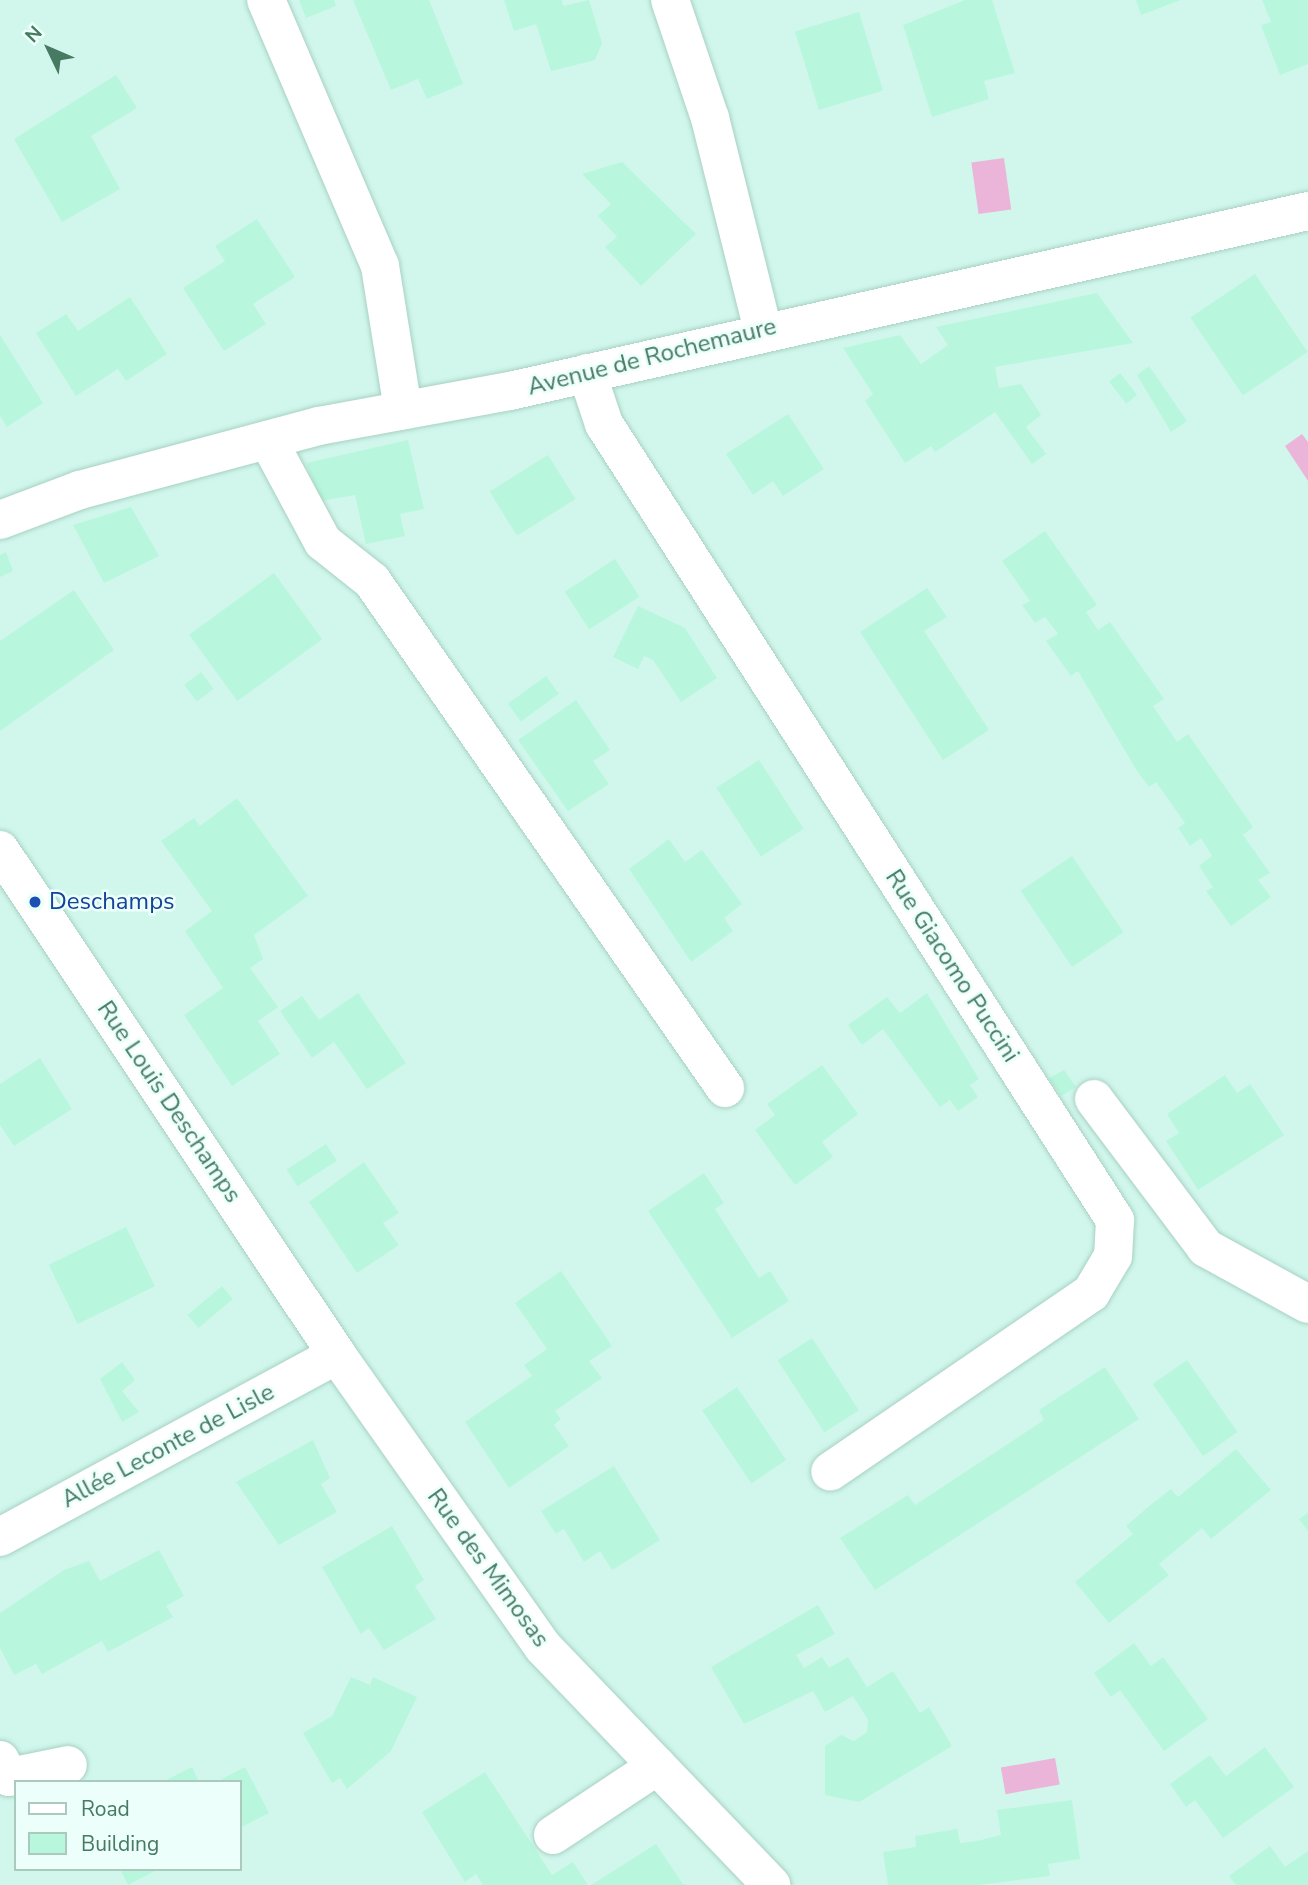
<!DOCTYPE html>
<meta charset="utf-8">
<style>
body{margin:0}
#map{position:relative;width:1308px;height:1885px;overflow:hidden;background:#e3fff9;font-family:"Nunito Sans",sans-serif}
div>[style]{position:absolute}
.residential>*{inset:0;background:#d1f7ed}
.water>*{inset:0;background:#eab5d8;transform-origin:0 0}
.building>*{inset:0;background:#b8f7dd;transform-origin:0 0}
.roads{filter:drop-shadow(0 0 2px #a8d1c2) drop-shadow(0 0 2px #a8d1c2)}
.minor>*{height:38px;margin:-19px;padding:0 19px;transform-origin:19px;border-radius:19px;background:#fff}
.dots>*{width:19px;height:19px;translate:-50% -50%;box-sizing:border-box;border:4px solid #ecfffb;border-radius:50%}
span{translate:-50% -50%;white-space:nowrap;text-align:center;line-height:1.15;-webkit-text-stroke:5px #ecfffb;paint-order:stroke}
.street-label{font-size:24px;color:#467a62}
.transit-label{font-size:24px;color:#164399}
.left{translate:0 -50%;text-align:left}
.legend{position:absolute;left:14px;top:1780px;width:228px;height:91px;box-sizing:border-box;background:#ecfffb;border:2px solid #aacabe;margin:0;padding:9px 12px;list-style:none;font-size:21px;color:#467a62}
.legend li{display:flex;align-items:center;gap:14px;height:35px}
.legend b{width:35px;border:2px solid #aacabe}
.north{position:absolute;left:14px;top:14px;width:70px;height:70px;-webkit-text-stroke:5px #ecfffb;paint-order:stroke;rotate:314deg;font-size:19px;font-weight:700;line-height:28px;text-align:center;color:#467a62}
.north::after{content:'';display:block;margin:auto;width:24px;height:32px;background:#467a62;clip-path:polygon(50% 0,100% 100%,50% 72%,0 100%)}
</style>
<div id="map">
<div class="residential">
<i style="clip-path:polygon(evenodd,0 0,1308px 0,1308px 1885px,0 1885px,0 0,16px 1782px,240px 1782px,240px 1869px,16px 1869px,16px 1782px)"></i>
</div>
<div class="water">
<i style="left:1004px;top:158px;width:52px;height:33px;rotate:82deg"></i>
<i style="clip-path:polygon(1302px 434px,1308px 442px,1308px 481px,1285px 446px)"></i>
<i style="left:1055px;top:1758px;width:27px;height:55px;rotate:80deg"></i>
</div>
<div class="building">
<i style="clip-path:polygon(299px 0,334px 0,336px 6px,306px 18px)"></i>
<i style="clip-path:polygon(353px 0,429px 0,463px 84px,427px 99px,418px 79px,391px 90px)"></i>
<i style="clip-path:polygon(504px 0,562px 0,563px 6px,589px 0,602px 43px,595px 60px,551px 71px,536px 24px,514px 31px)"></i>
<i style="clip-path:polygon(965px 0,992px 0,1015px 73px,984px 81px,989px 99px,932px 117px,903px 25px)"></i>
<i style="clip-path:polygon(1136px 0,1181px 0,1141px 15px)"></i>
<i style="clip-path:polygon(1262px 0,1308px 0,1308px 64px,1280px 75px,1261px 25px,1271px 22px)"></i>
<i style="left:859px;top:12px;width:82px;height:67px;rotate:73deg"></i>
<i style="clip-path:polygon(116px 75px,137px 108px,91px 136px,120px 189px,62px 222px,14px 139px)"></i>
<i style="clip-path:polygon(622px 162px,696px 234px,641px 286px,605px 247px,617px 237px,598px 216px,611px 204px,582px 174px)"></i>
<i style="clip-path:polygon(257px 219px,295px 277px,253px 304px,266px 324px,224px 351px,183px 288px,225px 261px,215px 246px)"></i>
<i style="left:1255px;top:274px;width:94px;height:78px;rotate:56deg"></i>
<i style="clip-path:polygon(1097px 293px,1133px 343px,995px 367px,999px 388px,1021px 384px,1041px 415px,1026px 427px,1046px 454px,1032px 464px,995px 412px,935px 452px,931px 446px,905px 463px,865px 401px,873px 394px,843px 348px,900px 335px,921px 364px,948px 345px,936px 327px)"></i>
<i style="clip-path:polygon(130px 297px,167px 354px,126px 381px,118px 369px,76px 396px,36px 333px,66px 314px,78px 331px)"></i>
<i style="clip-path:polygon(0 335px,43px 403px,7px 427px,0 416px)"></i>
<i style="clip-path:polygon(1149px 366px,1187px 421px,1171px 432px,1137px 375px)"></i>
<i style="left:1120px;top:373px;width:28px;height:14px;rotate:52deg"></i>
<i style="clip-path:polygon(788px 414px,824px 469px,783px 496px,773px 481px,753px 495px,726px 454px)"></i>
<i style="clip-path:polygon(408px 440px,424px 509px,400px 514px,405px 536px,366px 544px,355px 495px,321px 501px,306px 463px)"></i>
<i style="left:548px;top:455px;width:52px;height:69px;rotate:58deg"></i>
<i style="clip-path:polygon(131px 507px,159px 556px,104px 583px,73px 525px)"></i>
<i style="clip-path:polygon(1045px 531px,1097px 605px,1086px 612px,1098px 630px,1110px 622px,1164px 699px,1153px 706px,1177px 742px,1188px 734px,1253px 827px,1243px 835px,1270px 873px,1258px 880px,1271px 897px,1231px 926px,1206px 891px,1213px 887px,1199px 866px,1212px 856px,1201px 838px,1190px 846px,1178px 828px,1185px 823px,1156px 782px,1149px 787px,1137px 771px,1078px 671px,1071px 676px,1046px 641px,1058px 634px,1045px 617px,1035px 623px,1022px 605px,1030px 601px,1002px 561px)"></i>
<i style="clip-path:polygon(6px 552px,13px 571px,0 577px,0 555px)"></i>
<i style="left:615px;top:559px;width:45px;height:60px;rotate:57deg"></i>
<i style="left:274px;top:573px;width:82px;height:105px;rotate:54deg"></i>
<i style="clip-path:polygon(927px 588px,947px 617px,924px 631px,989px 730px,943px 760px,860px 632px)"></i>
<i style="clip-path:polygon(74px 590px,114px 650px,0 731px,0 641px)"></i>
<i style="clip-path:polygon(638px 606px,685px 628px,717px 678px,681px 702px,653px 660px,644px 656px,638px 669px,613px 657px)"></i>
<i style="left:201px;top:672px;width:21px;height:21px;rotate:53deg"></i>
<i style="left:546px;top:676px;width:22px;height:47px;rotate:54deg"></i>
<i style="clip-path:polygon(576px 700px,610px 750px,593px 761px,609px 784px,568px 811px,518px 740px)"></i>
<i style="left:759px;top:760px;width:82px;height:51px;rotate:57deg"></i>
<i style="clip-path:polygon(237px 798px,308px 896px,254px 935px,263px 959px,250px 968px,278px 1007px,258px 1021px,280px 1054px,232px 1086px,184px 1015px,223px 988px,185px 931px,212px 911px,161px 841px,194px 818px,200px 826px)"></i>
<i style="clip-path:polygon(669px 839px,685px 862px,702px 850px,742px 904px,724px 918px,733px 931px,691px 962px,629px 869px)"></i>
<i style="left:1072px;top:856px;width:92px;height:62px;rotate:56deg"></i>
<i style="clip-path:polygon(358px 993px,406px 1063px,367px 1089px,334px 1042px,312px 1058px,280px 1011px,302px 996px,319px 1020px)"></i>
<i style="clip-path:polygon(927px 993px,979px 1079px,970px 1085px,978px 1097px,958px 1111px,950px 1100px,940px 1107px,883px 1029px,862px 1045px,848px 1025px,887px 997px,900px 1013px)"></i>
<i style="clip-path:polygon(40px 1058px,72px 1109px,14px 1146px,0 1125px,0 1084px)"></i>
<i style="clip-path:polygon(822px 1065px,858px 1114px,822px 1142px,833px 1157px,795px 1185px,755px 1130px,775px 1115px,767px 1104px)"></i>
<i style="clip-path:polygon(1064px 1070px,1076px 1087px,1061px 1096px,1049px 1078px)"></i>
<i style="clip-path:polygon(1225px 1075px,1237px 1093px,1250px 1084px,1284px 1135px,1198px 1190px,1166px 1141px,1179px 1133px,1167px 1114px)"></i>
<i style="left:326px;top:1144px;width:20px;height:47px;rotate:57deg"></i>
<i style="clip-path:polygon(364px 1162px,399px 1213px,383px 1223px,399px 1245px,357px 1273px,309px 1202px)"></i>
<i style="clip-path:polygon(704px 1173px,724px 1203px,715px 1209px,759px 1278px,770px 1271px,789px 1301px,732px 1338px,648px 1211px)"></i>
<i style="left:126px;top:1227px;width:66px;height:86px;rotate:64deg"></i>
<i style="clip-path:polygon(561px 1271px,612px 1346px,589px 1361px,602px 1378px,555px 1411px,561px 1419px,554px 1425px,569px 1446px,509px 1488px,465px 1422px,532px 1376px,524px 1365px,547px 1349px,515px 1303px)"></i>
<i style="left:222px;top:1286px;width:17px;height:45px;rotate:50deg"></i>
<i style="left:812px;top:1338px;width:86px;height:41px;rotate:57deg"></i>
<i style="left:1187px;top:1360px;width:88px;height:42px;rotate:55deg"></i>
<i style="clip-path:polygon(122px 1362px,135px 1380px,122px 1391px,139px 1412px,122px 1422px,100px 1379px)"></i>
<i style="clip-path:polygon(1105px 1367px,1139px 1419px,875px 1590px,840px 1538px,908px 1495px,915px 1505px,1044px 1420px,1039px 1410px)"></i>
<i style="left:737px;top:1387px;width:88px;height:42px;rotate:56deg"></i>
<i style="clip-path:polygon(313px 1440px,330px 1478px,321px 1484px,337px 1512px,279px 1545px,236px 1482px)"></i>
<i style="clip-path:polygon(1236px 1449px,1271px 1490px,1211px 1539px,1202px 1528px,1159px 1564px,1169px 1575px,1109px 1623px,1075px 1582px,1133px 1534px,1126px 1526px,1148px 1507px,1171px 1489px,1178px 1497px)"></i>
<i style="clip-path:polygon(614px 1466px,660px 1540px,612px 1570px,600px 1551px,584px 1562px,564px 1529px,556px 1534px,541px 1511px)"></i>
<i style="clip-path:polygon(1308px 1513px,1308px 1531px,1299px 1519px)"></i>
<i style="clip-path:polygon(392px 1526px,424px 1580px,415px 1586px,436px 1619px,384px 1650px,369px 1628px,361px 1634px,322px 1567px)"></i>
<i style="clip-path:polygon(159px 1550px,184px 1596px,166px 1606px,173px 1617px,108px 1652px,102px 1641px,42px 1674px,36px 1664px,14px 1675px,0 1648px,0 1613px,64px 1570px,89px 1561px,100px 1581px)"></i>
<i style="clip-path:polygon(818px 1605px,835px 1634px,796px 1655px,804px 1668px,822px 1657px,829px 1668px,848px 1657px,867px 1687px,893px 1671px,920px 1713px,929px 1707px,952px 1746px,859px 1802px,825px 1795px,825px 1746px,841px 1735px,854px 1741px,867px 1732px,868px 1720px,853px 1696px,825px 1712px,813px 1691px,744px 1724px,711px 1667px)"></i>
<i style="clip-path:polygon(1134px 1643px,1151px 1666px,1163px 1657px,1208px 1719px,1164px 1751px,1120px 1690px,1111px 1697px,1094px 1673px)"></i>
<i style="clip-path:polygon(351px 1677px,370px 1685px,373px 1677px,417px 1697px,391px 1751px,347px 1789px,340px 1778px,332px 1783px,303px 1733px,332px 1716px)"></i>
<i style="clip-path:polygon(1265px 1747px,1294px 1787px,1223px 1838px,1195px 1800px,1186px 1807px,1170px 1784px,1210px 1755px,1226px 1776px)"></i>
<i style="clip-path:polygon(192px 1767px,199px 1782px,162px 1782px)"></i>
<i style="clip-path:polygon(245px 1767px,269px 1813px,240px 1828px,240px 1782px,216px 1782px)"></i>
<i style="clip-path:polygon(485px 1772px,552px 1875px,573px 1862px,588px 1885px,483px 1885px,476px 1874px,465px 1882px,422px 1812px)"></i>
<i style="clip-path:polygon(1072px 1800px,1080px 1859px,1048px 1864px,1050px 1876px,979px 1885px,888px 1885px,883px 1852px,916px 1847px,915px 1836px,957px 1829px,960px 1843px,977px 1841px,1001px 1835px,997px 1810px)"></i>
<i style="clip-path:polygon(656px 1844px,683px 1884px,690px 1885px,591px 1885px)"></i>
<i style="clip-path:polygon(1270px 1846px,1285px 1867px,1308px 1851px,1308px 1885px,1236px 1885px,1229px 1876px)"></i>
<i style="clip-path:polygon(120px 1869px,159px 1869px,128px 1885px)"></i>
</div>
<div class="roads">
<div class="minor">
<i style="left:266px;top:0;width:289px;rotate:66.8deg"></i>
<i style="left:380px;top:266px;width:146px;rotate:80.9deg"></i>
<i style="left:670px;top:0;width:125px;rotate:71.3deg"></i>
<i style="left:710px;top:118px;width:219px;rotate:76deg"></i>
<i style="left:587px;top:373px;width:54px;rotate:71.6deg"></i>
<i style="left:604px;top:424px;width:946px;rotate:57.3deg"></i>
<i style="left:1115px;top:1220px;width:36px;rotate:93deg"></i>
<i style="left:1113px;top:1256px;width:43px;rotate:120.7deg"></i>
<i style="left:1091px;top:1293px;width:316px;rotate:145.6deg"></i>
<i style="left:268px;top:440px;width:116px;rotate:61.7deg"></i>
<i style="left:323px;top:542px;width:63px;rotate:38.5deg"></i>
<i style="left:372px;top:581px;width:618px;rotate:55.15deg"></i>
<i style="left:0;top:520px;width:85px;rotate:-20.6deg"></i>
<i style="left:80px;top:490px;width:247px;rotate:-15deg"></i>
<i style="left:319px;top:426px;width:194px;rotate:-10.4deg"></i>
<i style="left:510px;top:391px;width:818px;rotate:-12.71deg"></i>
<i style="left:0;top:850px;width:607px;rotate:56.28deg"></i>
<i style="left:337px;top:1355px;width:357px;rotate:54.8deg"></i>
<i style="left:543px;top:1647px;width:330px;rotate:46.2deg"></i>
<i style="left:1094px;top:1099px;width:186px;rotate:53.1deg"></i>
<i style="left:1206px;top:1248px;width:116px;rotate:28.8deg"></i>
<i style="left:0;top:1537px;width:383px;rotate:-28.4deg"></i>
<i style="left:0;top:1760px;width:19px;rotate:62deg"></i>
<i style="left:9px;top:1777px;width:60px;rotate:-11.5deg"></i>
<i style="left:553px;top:1835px;width:125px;rotate:-33.6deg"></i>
</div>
</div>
<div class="dots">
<i style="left:35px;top:902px;background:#1a4fb4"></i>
</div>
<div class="street-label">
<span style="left:652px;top:357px;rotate:-14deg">Avenue de Rochemaure</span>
<span style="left:952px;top:966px;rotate:57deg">Rue Giacomo Puccini</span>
<span style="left:169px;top:1102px;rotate:56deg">Rue Louis Deschamps</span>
<span style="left:168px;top:1446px;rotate:-28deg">Allée Leconte de Lisle</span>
<span style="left:488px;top:1568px;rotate:54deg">Rue des Mimosas</span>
</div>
<div class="transit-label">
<span class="left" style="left:49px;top:902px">Deschamps</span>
</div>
<ul class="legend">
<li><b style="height:9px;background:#fff"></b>Road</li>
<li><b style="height:19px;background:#b8f7dd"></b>Building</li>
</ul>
<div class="north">N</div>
</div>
